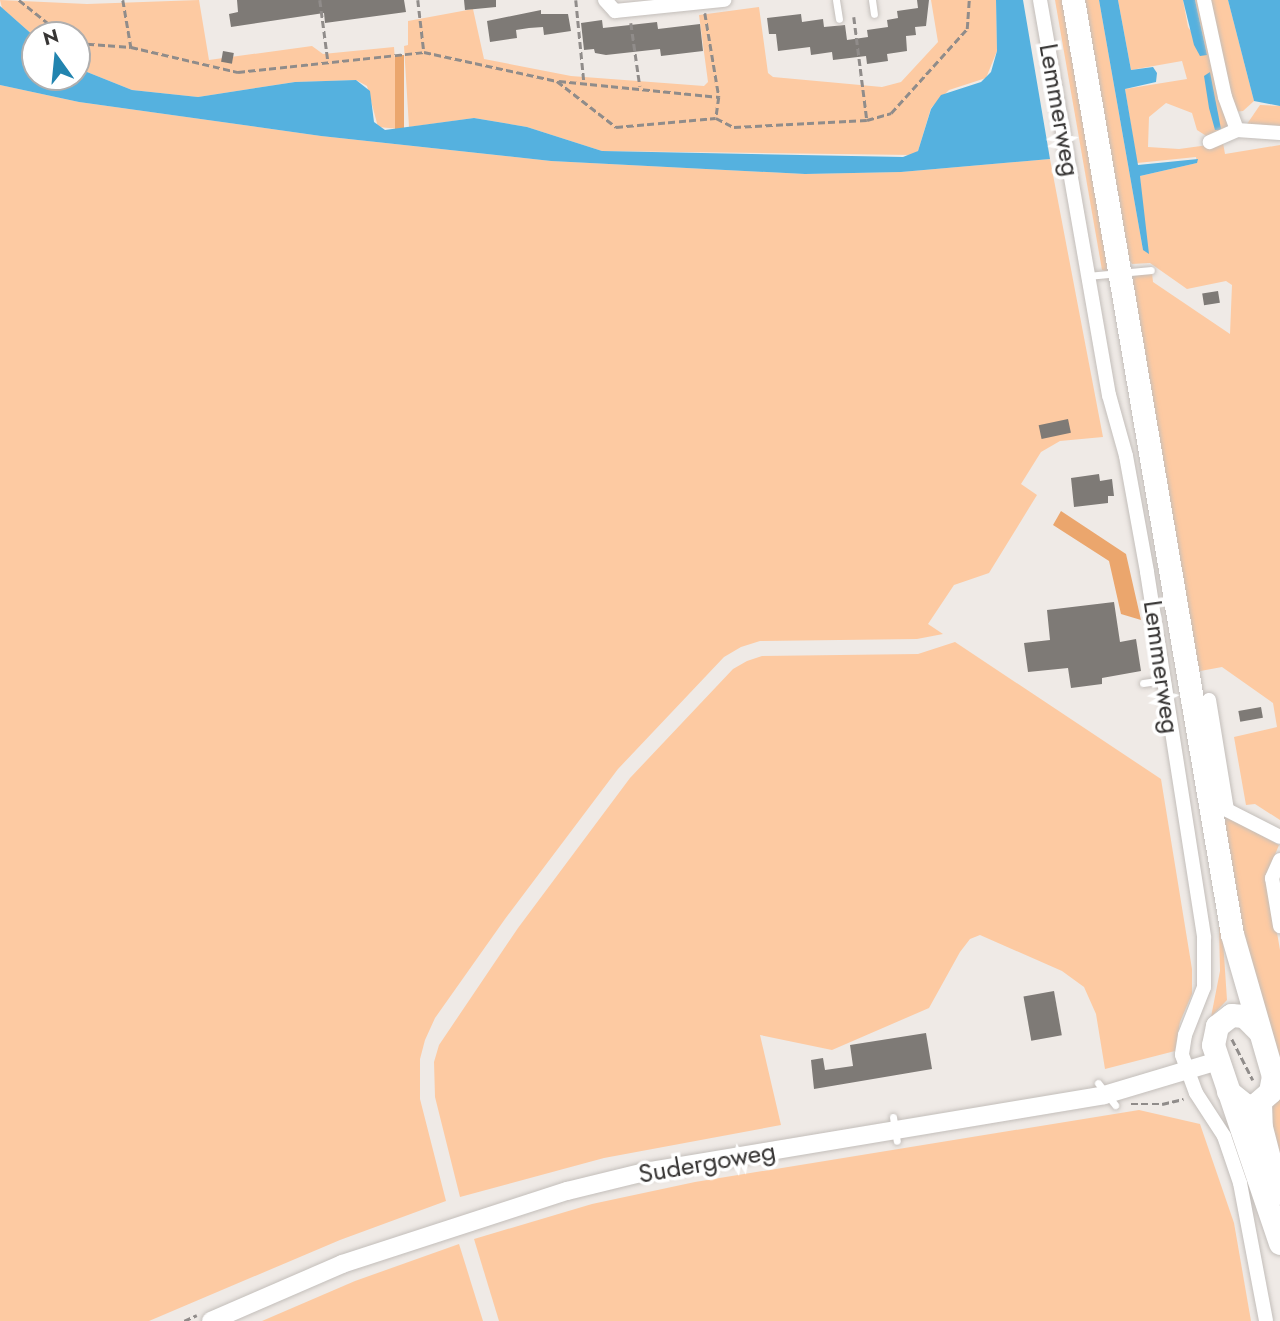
<!DOCTYPE html>
<style>
body{margin:0}
#map{position:relative;width:1280px;height:1321px;overflow:hidden;background:#efeae6;font-family:Jost,sans-serif}
div>[style]{position:absolute}
.green>*{inset:0;background:#fdcaa2}
.forest>*{inset:0;background:#eba66d;transform-origin:0 0}
.water>*{inset:0;background:#55b1df}
.building>*{inset:0;background:#7e7a76;transform-origin:0 0}
.path>*{height:2.5px;margin-top:-1.25px;transform-origin:0;background:repeating-linear-gradient(90deg,#908c8a 0 7px,transparent 0 10.5px)}
.roads{filter:drop-shadow(0 0 2px #c3beba) drop-shadow(0 0 2px #c3beba)}
.service>*{height:7px;margin:-3.5px;padding:0 3.5px;transform-origin:3.5px;border-radius:3.5px;background:#fff}
.minor>*{height:14px;margin:-7px;padding:0 7px;transform-origin:7px;border-radius:7px;background:#fff}
.tertiary>*{height:18px;margin:-9px;padding:0 9px;transform-origin:9px;border-radius:9px;background:#fff}
.primary>*{height:23px;margin:-11.5px;padding:0 11.5px;transform-origin:11.5px;border-radius:11.5px;background:#fff}
span{translate:-50% -50%;white-space:nowrap;text-align:center;line-height:1.15;-webkit-text-stroke:7px #fff;paint-order:stroke}
.street-label{font-size:26px;color:#373534}
.north{position:absolute;left:21px;top:21px;width:70px;height:70px;box-sizing:border-box;background:#fff;border:2px solid #afaeae;border-radius:50%;rotate:345deg;font-size:19px;font-weight:700;line-height:28px;text-align:center;color:#373534}
.north::after{content:'';display:block;margin:auto;width:24px;height:32px;background:#2284af;clip-path:polygon(50% 0,100% 100%,50% 72%,0 100%)}
</style>
<div id="map">
<div class="green">
<i style="clip-path:polygon(0 0,87px 4px,199px 0,209px 60px,312px 46px,323px 54px,394px 47px,400px 129px,378px 127px,367px 86px,356px 80px,295px 82px,198px 97px,132px 90px,77px 68px,77px 35px,35px 37px,2px 8px)"></i>
<i style="clip-path:polygon(931px 0,996px 0,997px 51px,986px 78px,949px 90px,931px 108px,918px 151px,912px 155px,602px 151px,527px 127px,474px 118px,409px 127px,404px 46px,408px 45px,408px 21px,473px 9px,484px 59px,571px 76px,704px 86px,708px 82px,699px 15px,759px 7px,768px 73px,773px 77px,882px 87px,901px 82px,938px 42px)"></i>
<i style="clip-path:polygon(1055px 0,1065px 0,1111px 267px,1106px 271px,1102px 270px)"></i>
<i style="clip-path:polygon(1080px 0,1099px 0,1143px 250px,1140px 176px,1197px 163px,1196px 157px,1137px 163px,1125px 89px,1187px 79px,1182px 61px,1131px 70px,1118px 0,1183px 0,1188px 27px,1207px 55px,1195px 0,1201px 0,1228px 121px,1228px 129px,1208px 137px,1197px 130px,1192px 113px,1166px 103px,1149px 117px,1148px 147px,1179px 149px,1223px 143px,1225px 154px,1280px 145px,1280px 820px,1255px 804px,1246px 805px,1234px 737px,1277px 727px,1273px 703px,1222px 667px,1195px 672px,1132px 301px,1133px 274px,1152px 273px,1153px 282px,1230px 334px,1232px 285px,1226px 281px,1187px 289px,1150px 263px,1132px 264px,1123px 251px)"></i>
<i style="clip-path:polygon(1208px 0,1228px 0,1254px 101px,1243px 111px,1235px 112px)"></i>
<i style="clip-path:polygon(0 85px,79px 102px,321px 136px,551px 161px,805px 174px,901px 172px,1050px 159px,1103px 437px,1060px 441px,1041px 452px,1021px 484px,1037px 495px,989px 573px,954px 585px,928px 624px,943px 634px,917px 639px,760px 641px,741px 647px,724px 657px,618px 769px,505px 919px,435px 1018px,425px 1040px,420px 1059px,420px 1099px,446px 1201px,340px 1240px,149px 1321px,0 1321px)"></i>
<i style="clip-path:polygon(1260px 105px,1280px 106px,1280px 129px,1247px 124px)"></i>
<i style="clip-path:polygon(955px 642px,1161px 779px,1192px 969px,1192px 994px,1180px 1022px,1175px 1051px,1105px 1069px,1096px 1014px,1084px 987px,1062px 971px,980px 935px,970px 939px,960px 952px,929px 1008px,832px 1050px,760px 1035px,781px 1125px,604px 1158px,460px 1197px,435px 1097px,434px 1062px,439px 1045px,518px 928px,630px 778px,733px 669px,747px 661px,762px 656px,918px 654px)"></i>
<i style="clip-path:polygon(1219px 813px,1279px 845px,1267px 874px,1280px 950px,1280px 1056px,1260px 1022px)"></i>
<i style="clip-path:polygon(1222px 925px,1227px 1000px,1211px 1017px,1220px 971px,1219px 926px)"></i>
<i style="clip-path:polygon(1280px 1096px,1280px 1185px,1267px 1108px)"></i>
<i style="clip-path:polygon(1139px 1110px,1200px 1124px,1234px 1223px,1251px 1321px,499px 1321px,474px 1239px,592px 1204px,695px 1182px)"></i>
<i style="clip-path:polygon(459px 1244px,483px 1321px,262px 1321px,355px 1281px)"></i>
</div>
<div class="forest">
<i style="left:395px;top:55px;width:9px;height:74px"></i>
<i style="clip-path:polygon(1061px 511px,1126px 554px,1141px 620px,1121px 614px,1109px 561px,1053px 525px)"></i>
</div>
<div class="water">
<i style="clip-path:polygon(996px 0,1023px 0,1050px 159px,901px 172px,805px 174px,551px 161px,321px 136px,79px 102px,0 85px,0 6px,35px 37px,35px 77px,77px 77px,77px 68px,132px 90px,198px 97px,295px 82px,356px 80px,370px 91px,374px 122px,385px 130px,474px 118px,527px 127px,602px 151px,903px 157px,918px 151px,931px 109px,941px 95px,981px 82px,991px 72px,997px 51px)"></i>
<i style="clip-path:polygon(1099px 0,1118px 0,1131px 70px,1153px 67px,1157px 73px,1156px 82px,1125px 89px,1138px 165px,1198px 159px,1197px 163px,1140px 176px,1149px 254px,1143px 250px)"></i>
<i style="clip-path:polygon(1183px 0,1195px 0,1207px 55px,1200px 56px,1194px 45px)"></i>
<i style="clip-path:polygon(1228px 0,1280px 0,1280px 106px,1254px 101px)"></i>
<i style="clip-path:polygon(1210px 72px,1221px 129px,1219px 130px,1215px 130px,1209px 108px,1204px 76px)"></i>
</div>
<div class="building">
<i style="clip-path:polygon(237px 0,404px 0,406px 12px,325px 23px,324px 13px,231px 27px,229px 14px,238px 12px)"></i>
<i style="clip-path:polygon(464px 0,496px 0,496px 7px,465px 10px)"></i>
<i style="clip-path:polygon(917px 0,929px 0,926px 26px,915px 27px,916px 35px,906px 36px,907px 51px,887px 54px,888px 61px,867px 64px,866px 56px,833px 60px,832px 52px,811px 55px,810px 47px,778px 51px,776px 34px,769px 34px,767px 18px,801px 14px,802px 22px,823px 19px,824px 27px,845px 25px,847px 40px,868px 37px,867px 30px,888px 27px,887px 20px,898px 18px,897px 11px,918px 8px)"></i>
<i style="clip-path:polygon(541px 10px,541px 14px,568px 14px,571px 31px,544px 35px,543px 27px,529px 28px,516px 30px,517px 38px,490px 42px,487px 21px)"></i>
<i style="clip-path:polygon(602px 20px,603px 28px,657px 22px,658px 29px,700px 24px,703px 51px,661px 56px,660px 49px,606px 55px,595px 53px,594px 49px,584px 50px,581px 23px)"></i>
<i style="left:223px;top:51px;width:11px;height:11px;rotate:10deg"></i>
<i style="left:1218px;top:291px;width:12px;height:16px;rotate:81deg"></i>
<i style="left:1068px;top:419px;width:14px;height:30px;rotate:78deg"></i>
<i style="clip-path:polygon(1099px 474px,1100px 481px,1112px 479px,1114px 496px,1108px 496px,1108px 503px,1074px 507px,1071px 478px)"></i>
<i style="clip-path:polygon(1114px 602px,1120px 642px,1136px 639px,1141px 671px,1102px 678px,1102px 684px,1071px 688px,1068px 668px,1028px 672px,1024px 643px,1050px 640px,1047px 610px)"></i>
<i style="left:1261px;top:707px;width:11px;height:23px;rotate:80deg"></i>
<i style="left:1054px;top:991px;width:45px;height:31px;rotate:80deg"></i>
<i style="clip-path:polygon(926px 1033px,932px 1069px,814px 1089px,811px 1060px,823px 1058px,825px 1070px,853px 1066px,850px 1045px)"></i>
</div>
<div class="path">
<i style="left:19px;top:0;width:56px;rotate:38.5deg"></i>
<i style="left:123px;top:0;width:48px;rotate:80.3deg"></i>
<i style="left:320px;top:0;width:62px;rotate:82.5deg"></i>
<i style="left:418px;top:0;width:52px;rotate:83.4deg"></i>
<i style="left:576px;top:0;width:82px;rotate:84.4deg"></i>
<i style="left:705px;top:13px;width:85px;rotate:80.5deg"></i>
<i style="left:854px;top:17px;width:104px;rotate:82.8deg"></i>
<i style="left:631px;top:23px;width:64px;rotate:81.9deg"></i>
<i style="left:77px;top:43px;width:54px;rotate:4.2deg"></i>
<i style="left:131px;top:47px;width:110px;rotate:13.2deg"></i>
<i style="left:238px;top:72px;width:187px;rotate:-6.1deg"></i>
<i style="left:424px;top:52px;width:136px;rotate:12.3deg"></i>
<i style="left:557px;top:81px;width:75px;rotate:37.9deg"></i>
<i style="left:616px;top:127px;width:100px;rotate:-5.1deg"></i>
<i style="left:716px;top:118px;width:20px;rotate:27deg"></i>
<i style="left:734px;top:127px;width:133px;rotate:-3deg"></i>
<i style="left:867px;top:120px;width:25px;rotate:-16deg"></i>
<i style="left:891px;top:113px;width:113px;rotate:-47.9deg"></i>
<i style="left:967px;top:29px;width:29px;rotate:-86deg"></i>
<i style="left:559px;top:81px;width:161px;rotate:5.7deg"></i>
<i style="left:719px;top:97px;width:21px;rotate:98deg"></i>
<i style="left:1232px;top:1039px;width:46px;rotate:62.9deg"></i>
<i style="left:1131px;top:1104px;width:31px"></i>
<i style="left:1162px;top:1104px;width:22px;rotate:-13deg"></i>
<i style="left:184px;top:1321px;width:14px;rotate:-25deg"></i>
</div>
<div class="roads">
<div class="service">
<i style="left:836px;top:0;width:19px;rotate:81deg"></i>
<i style="left:872px;top:0;width:14px;rotate:82deg"></i>
<i style="left:1088px;top:276px;width:63px;rotate:-5.4deg"></i>
<i style="left:1143px;top:683px;width:21px;rotate:-8deg"></i>
<i style="left:1098px;top:1083px;width:28px;rotate:52deg"></i>
<i style="left:893px;top:1117px;width:24px;rotate:81deg"></i>
</div>
<div class="minor">
<i style="left:605px;top:0;width:15px;rotate:48deg"></i>
<i style="left:615px;top:11px;width:110px;rotate:-5.8deg"></i>
<i style="left:1040px;top:0;width:401px;rotate:80.1deg"></i>
<i style="left:1109px;top:395px;width:63px;rotate:74.4deg"></i>
<i style="left:1126px;top:456px;width:118px;rotate:79.7deg"></i>
<i style="left:1147px;top:572px;width:370px;rotate:81.1deg"></i>
<i style="left:1204px;top:938px;width:49px;rotate:90deg"></i>
<i style="left:1204px;top:987px;width:52px;rotate:111.6deg"></i>
<i style="left:1185px;top:1035px;width:20px;rotate:99deg"></i>
<i style="left:1182px;top:1055px;width:40px;rotate:69.8deg"></i>
<i style="left:1196px;top:1093px;width:51px;rotate:56.9deg"></i>
<i style="left:1224px;top:1136px;width:50px;rotate:71.2deg"></i>
<i style="left:1240px;top:1183px;width:140px;rotate:79.3deg"></i>
<i style="left:1204px;top:0;width:99px;rotate:77.8deg"></i>
<i style="left:1225px;top:97px;width:35px;rotate:70deg"></i>
<i style="left:1237px;top:130px;width:30px;rotate:156deg"></i>
<i style="left:1237px;top:130px;width:43px;rotate:4deg"></i>
<i style="left:1209px;top:700px;width:111px;rotate:80.7deg"></i>
<i style="left:1227px;top:810px;width:59px;rotate:27deg"></i>
<i style="left:1280px;top:860px;width:20px;rotate:114deg"></i>
<i style="left:1272px;top:878px;width:49px;rotate:80.5deg"></i>
</div>
<div class="tertiary">
<i style="left:211px;top:1321px;width:143px;rotate:-23.5deg"></i>
<i style="left:342px;top:1264px;width:237px;rotate:-18deg"></i>
<i style="left:567px;top:1191px;width:80px;rotate:-13.7deg"></i>
<i style="left:645px;top:1172px;width:465px;rotate:-9.5deg"></i>
<i style="left:1104px;top:1095px;width:119px;rotate:-16.6deg"></i>
</div>
<div class="primary">
<i style="left:1073px;top:0;width:947px;rotate:80.34deg"></i>
<i style="left:1232px;top:934px;width:148px;rotate:73.9deg"></i>
<i style="left:1273px;top:1076px;width:16px;rotate:101deg"></i>
<i style="left:1270px;top:1092px;width:21px;rotate:139deg"></i>
<i style="left:1254px;top:1106px;width:9px;rotate:-174deg"></i>
<i style="left:1245px;top:1105px;width:22px;rotate:-141deg"></i>
<i style="left:1258px;top:1030px;width:20px;rotate:-135deg"></i>
<i style="left:1244px;top:1016px;width:13px;rotate:-176deg"></i>
<i style="left:1231px;top:1015px;width:18px;rotate:142deg"></i>
<i style="left:1217px;top:1026px;width:19px;rotate:102deg"></i>
<i style="left:1213px;top:1045px;width:209px;rotate:71.3deg"></i>
<i style="left:1260px;top:1103px;width:24px;rotate:88deg"></i>
<i style="left:1261px;top:1127px;width:68px;rotate:75.6deg"></i>
</div>
</div>
<div class="street-label">
<span style="left:1059px;top:110px;rotate:80deg">Lemmerweg</span>
<span style="left:1161px;top:667px;rotate:82deg">Lemmerweg</span>
<span style="left:707px;top:1163px;rotate:-10deg">Sudergoweg</span>
</div>
<div class="north">N</div>
</div>
